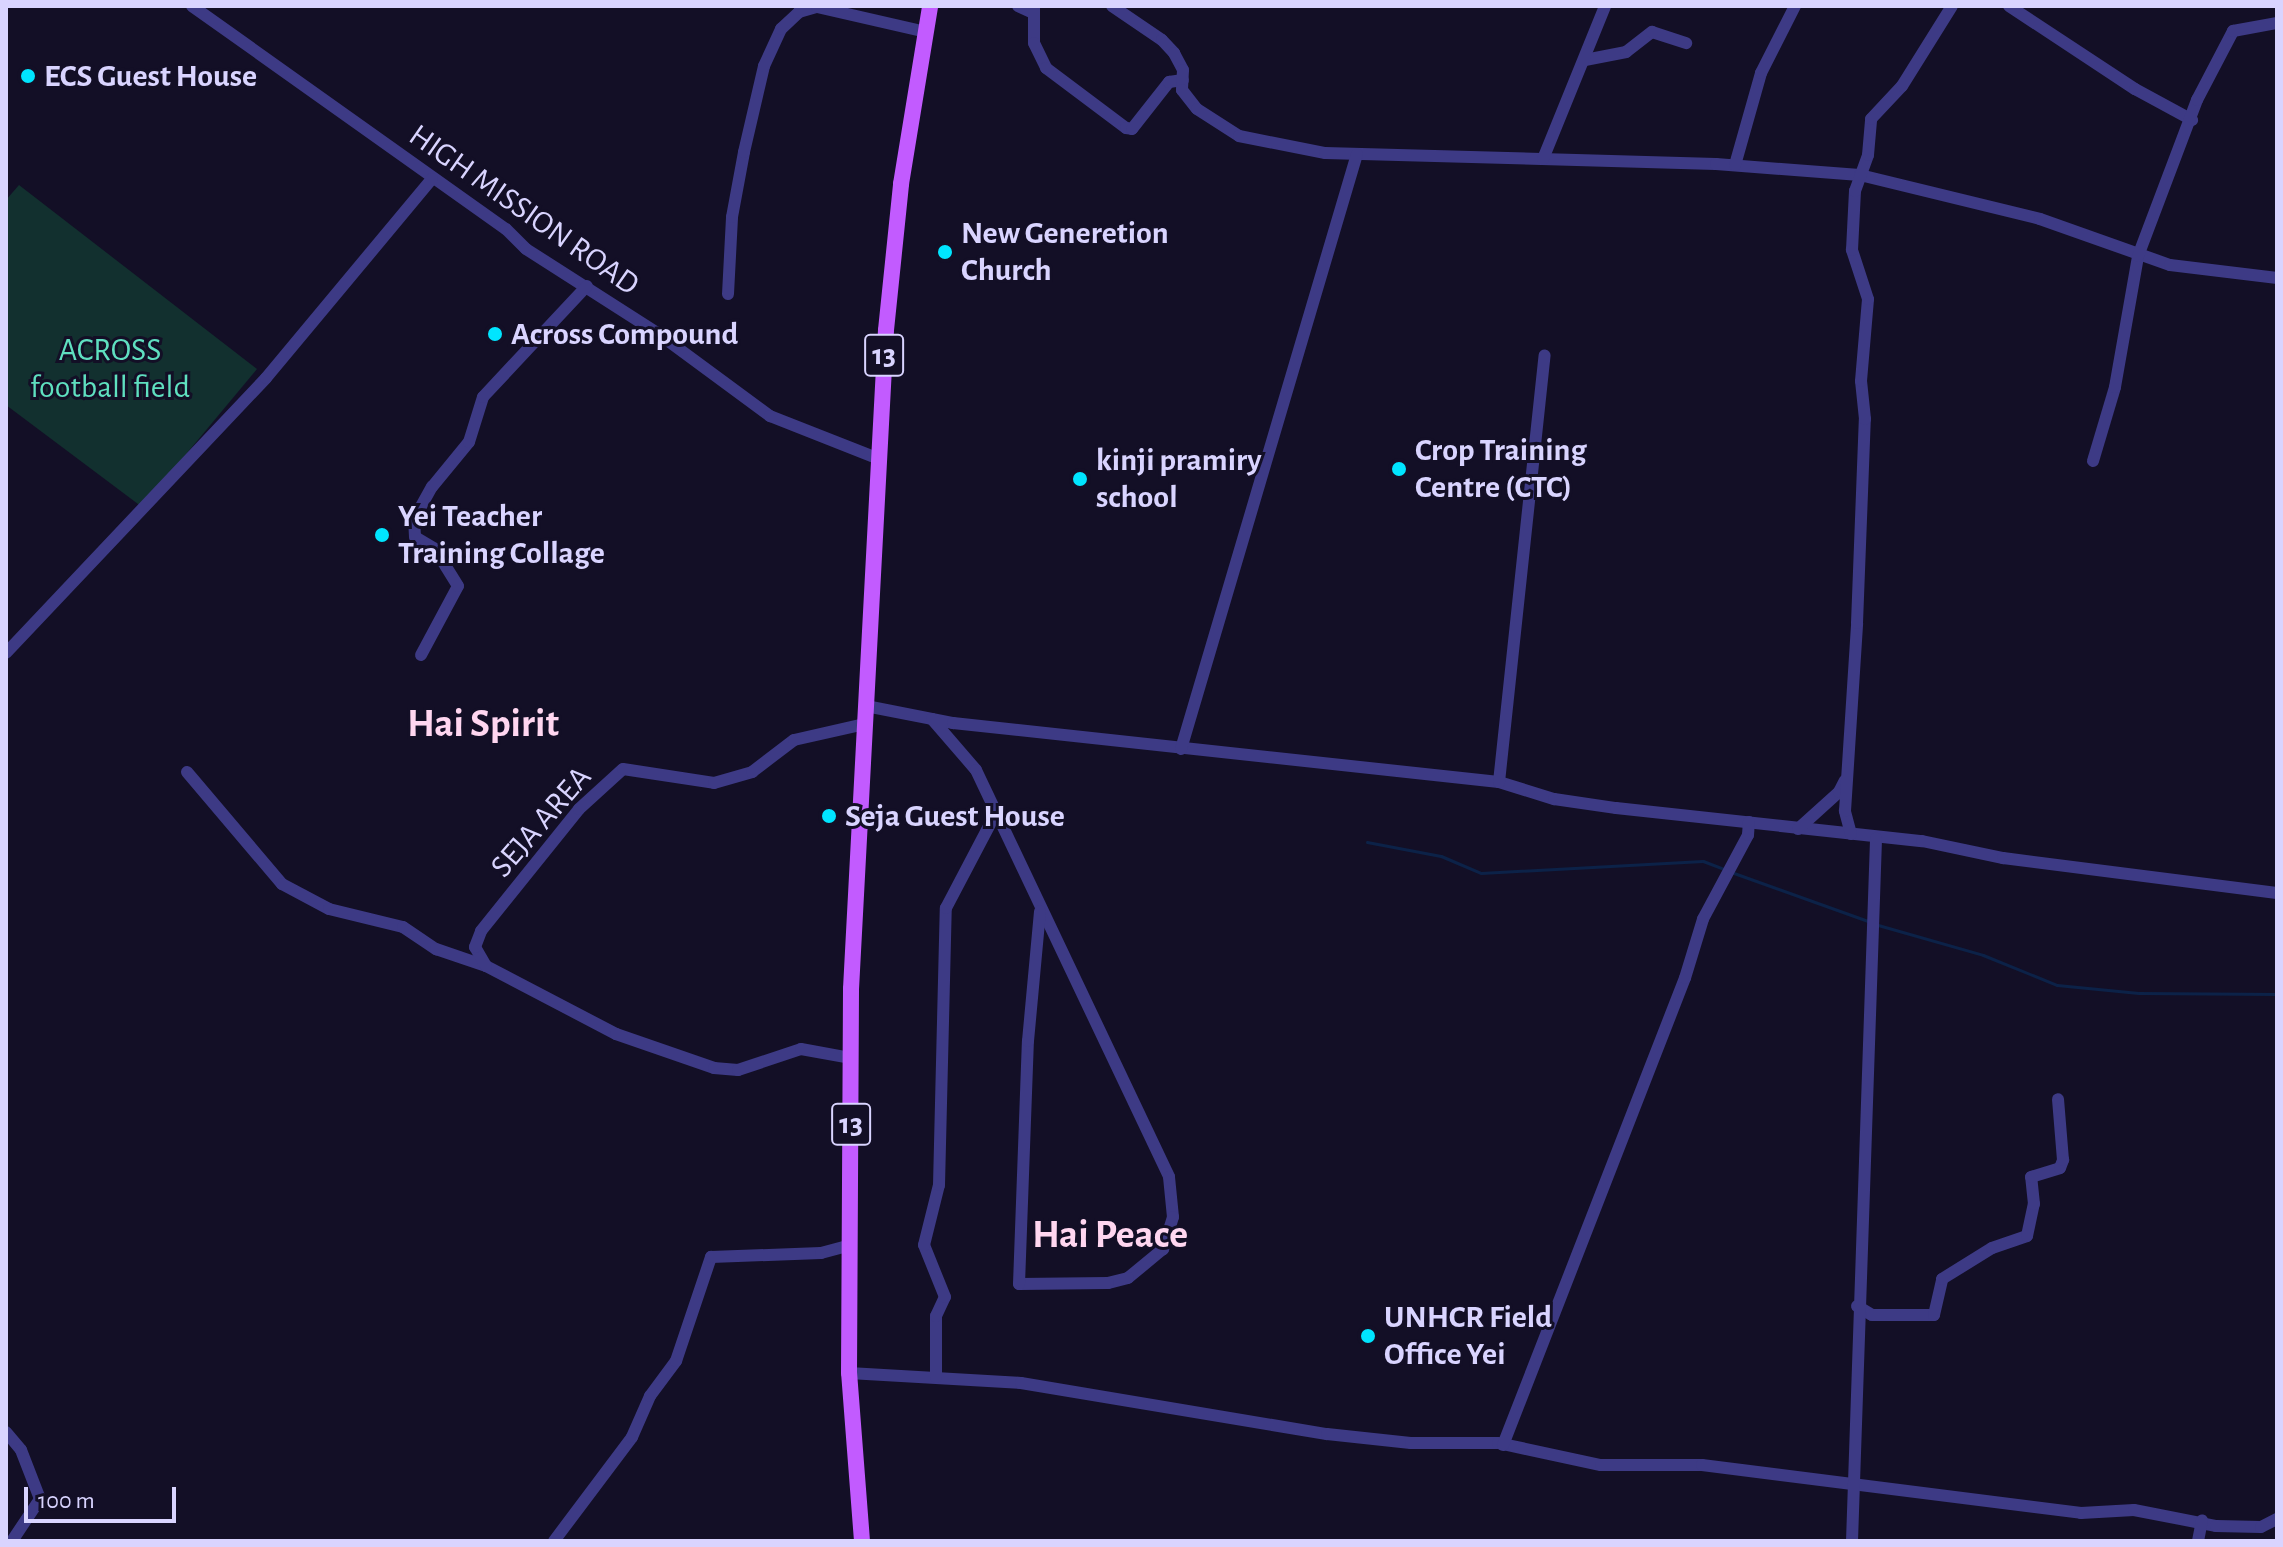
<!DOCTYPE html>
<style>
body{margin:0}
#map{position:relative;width:2283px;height:1547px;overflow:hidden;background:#130f26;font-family:"Alegreya Sans",sans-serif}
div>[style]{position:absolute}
.green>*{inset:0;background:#12302f}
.stream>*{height:3px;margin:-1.5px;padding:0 1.5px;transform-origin:1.5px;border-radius:1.5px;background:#0c2248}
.minor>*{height:12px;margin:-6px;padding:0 6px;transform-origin:6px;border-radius:6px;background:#3d3a85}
.major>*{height:16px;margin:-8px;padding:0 8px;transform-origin:8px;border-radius:8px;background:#c25bff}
.dots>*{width:22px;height:22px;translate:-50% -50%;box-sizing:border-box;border:4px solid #130f26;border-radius:50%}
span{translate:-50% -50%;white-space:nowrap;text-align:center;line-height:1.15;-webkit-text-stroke:6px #130f26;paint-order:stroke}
.shield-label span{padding:2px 6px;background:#130f26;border:2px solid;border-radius:6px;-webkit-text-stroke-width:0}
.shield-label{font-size:30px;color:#d9d4ff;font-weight:700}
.poi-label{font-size:32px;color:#d9d4ff;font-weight:700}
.left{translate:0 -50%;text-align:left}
.street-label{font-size:32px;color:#d9d4ff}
.park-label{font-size:32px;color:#5fe0c0}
.district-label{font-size:40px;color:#ffd6f0;font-weight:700}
.frame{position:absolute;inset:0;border:8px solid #d9d4ff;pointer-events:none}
.scale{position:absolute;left:24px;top:1487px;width:152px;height:36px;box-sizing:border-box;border:4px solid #d9d4ff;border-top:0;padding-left:10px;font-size:24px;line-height:28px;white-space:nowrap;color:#d9d4ff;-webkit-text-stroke:6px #130f26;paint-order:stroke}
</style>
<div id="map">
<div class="green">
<i style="clip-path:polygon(19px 185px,257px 369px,142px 507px,6px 405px,6px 200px)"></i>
</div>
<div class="stream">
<i style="left:1367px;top:842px;width:75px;rotate:10.7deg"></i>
<i style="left:1441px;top:856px;width:43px;rotate:23deg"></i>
<i style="left:1481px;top:873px;width:222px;rotate:-3.1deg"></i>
<i style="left:1703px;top:861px;width:22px;rotate:21deg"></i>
<i style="left:1731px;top:872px;width:149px;rotate:19.7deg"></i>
<i style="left:1878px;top:925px;width:109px;rotate:15.9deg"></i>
<i style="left:1983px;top:955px;width:80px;rotate:22.1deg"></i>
<i style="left:2057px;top:985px;width:82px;rotate:5.6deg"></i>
<i style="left:2139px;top:993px;width:138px;rotate:0.4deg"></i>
</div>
<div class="minor">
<i style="left:192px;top:6px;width:385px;rotate:35.4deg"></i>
<i style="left:506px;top:229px;width:28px;rotate:45deg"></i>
<i style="left:526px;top:249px;width:154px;rotate:32.6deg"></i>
<i style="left:656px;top:332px;width:142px;rotate:36.4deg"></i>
<i style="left:770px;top:416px;width:117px;rotate:21.5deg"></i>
<i style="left:1018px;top:6px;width:17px;rotate:25deg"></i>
<i style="left:1034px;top:6px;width:37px;rotate:90deg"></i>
<i style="left:1034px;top:43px;width:28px;rotate:64deg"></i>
<i style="left:1046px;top:68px;width:100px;rotate:36.9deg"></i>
<i style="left:1126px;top:128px;width:6px;rotate:9deg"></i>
<i style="left:1132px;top:129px;width:60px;rotate:-51.8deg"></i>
<i style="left:1169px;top:82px;width:14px;rotate:-8deg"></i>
<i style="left:1112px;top:6px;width:60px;rotate:34.2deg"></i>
<i style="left:1162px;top:40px;width:18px;rotate:47deg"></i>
<i style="left:1174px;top:53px;width:19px;rotate:62deg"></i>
<i style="left:1183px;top:70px;width:20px;rotate:93deg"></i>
<i style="left:1182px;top:90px;width:24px;rotate:52deg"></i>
<i style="left:1197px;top:109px;width:50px;rotate:32.7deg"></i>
<i style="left:1239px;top:136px;width:88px;rotate:11.2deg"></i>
<i style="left:1325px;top:153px;width:391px;rotate:1.6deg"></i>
<i style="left:1716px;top:164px;width:144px;rotate:4.4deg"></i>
<i style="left:1860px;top:175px;width:185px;rotate:13.7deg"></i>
<i style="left:2040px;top:219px;width:138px;rotate:19.5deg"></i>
<i style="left:2170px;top:265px;width:108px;rotate:6.9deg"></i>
<i style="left:2009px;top:6px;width:151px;rotate:33.4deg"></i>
<i style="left:2135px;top:89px;width:65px;rotate:28.5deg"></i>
<i style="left:1585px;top:60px;width:42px;rotate:-11deg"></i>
<i style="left:1626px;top:52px;width:33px;rotate:-38deg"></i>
<i style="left:1652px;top:32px;width:36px;rotate:18deg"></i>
<i style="left:1543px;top:159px;width:165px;rotate:-67.9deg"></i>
<i style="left:1735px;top:165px;width:96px;rotate:-74.2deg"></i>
<i style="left:1761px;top:73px;width:75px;rotate:-63.1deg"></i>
<i style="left:728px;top:294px;width:77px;rotate:-87deg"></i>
<i style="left:732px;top:217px;width:66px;rotate:-79.5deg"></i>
<i style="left:744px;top:152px;width:88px;rotate:-76.9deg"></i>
<i style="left:764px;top:66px;width:41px;rotate:-65.3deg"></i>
<i style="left:781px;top:29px;width:25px;rotate:-43deg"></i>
<i style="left:799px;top:12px;width:19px;rotate:-16deg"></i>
<i style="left:817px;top:7px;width:112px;rotate:12.9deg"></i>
<i style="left:2093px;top:461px;width:77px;rotate:-73.4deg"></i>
<i style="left:2115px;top:387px;width:133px;rotate:-80deg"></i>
<i style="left:2138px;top:256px;width:167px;rotate:-69.3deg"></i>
<i style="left:2197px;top:100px;width:78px;rotate:-62.4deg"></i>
<i style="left:2233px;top:31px;width:45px;rotate:-10.3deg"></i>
<i style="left:6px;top:653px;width:378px;rotate:-46.6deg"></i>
<i style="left:266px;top:378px;width:259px;rotate:-50.2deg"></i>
<i style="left:421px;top:655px;width:78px;rotate:-61.8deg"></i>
<i style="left:458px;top:586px;width:44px;rotate:-121.9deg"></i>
<i style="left:435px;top:549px;width:23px;rotate:-149deg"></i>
<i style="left:415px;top:537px;width:18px;rotate:-93deg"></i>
<i style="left:414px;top:519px;width:37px;rotate:-61deg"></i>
<i style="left:432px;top:487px;width:58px;rotate:-50.6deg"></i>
<i style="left:469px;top:442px;width:47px;rotate:-72.7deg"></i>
<i style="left:483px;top:397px;width:152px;rotate:-46.9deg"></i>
<i style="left:866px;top:706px;width:89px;rotate:11.1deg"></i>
<i style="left:953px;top:723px;width:549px;rotate:6.17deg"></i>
<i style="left:1499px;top:782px;width:58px;rotate:17.2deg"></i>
<i style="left:1554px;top:799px;width:63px;rotate:8.3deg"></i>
<i style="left:1616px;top:808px;width:308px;rotate:6.2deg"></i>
<i style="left:1922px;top:841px;width:83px;rotate:11.9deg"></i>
<i style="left:2003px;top:858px;width:276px;rotate:7.3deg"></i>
<i style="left:932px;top:719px;width:67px;rotate:49.2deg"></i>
<i style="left:976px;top:770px;width:450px;rotate:64.6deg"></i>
<i style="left:1169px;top:1177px;width:40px;rotate:84.3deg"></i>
<i style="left:1173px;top:1217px;width:34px;rotate:107deg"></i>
<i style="left:1163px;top:1249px;width:45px;rotate:140.4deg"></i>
<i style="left:1128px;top:1278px;width:21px;rotate:166deg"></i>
<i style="left:1108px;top:1283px;width:89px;rotate:179.4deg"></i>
<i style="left:1019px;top:1284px;width:243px;rotate:-87.9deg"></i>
<i style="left:1028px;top:1041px;width:130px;rotate:-84.7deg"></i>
<i style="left:1181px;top:749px;width:620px;rotate:-73.52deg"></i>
<i style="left:187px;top:772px;width:147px;rotate:49.7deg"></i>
<i style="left:282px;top:884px;width:53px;rotate:28deg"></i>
<i style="left:329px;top:909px;width:76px;rotate:13.7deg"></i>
<i style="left:403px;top:927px;width:40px;rotate:34deg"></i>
<i style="left:436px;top:949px;width:53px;rotate:18.8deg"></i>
<i style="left:486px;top:966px;width:147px;rotate:27.6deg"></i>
<i style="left:616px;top:1034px;width:104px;rotate:19.1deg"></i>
<i style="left:714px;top:1068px;width:24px;rotate:5deg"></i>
<i style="left:738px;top:1070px;width:66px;rotate:-18.4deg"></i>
<i style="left:801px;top:1049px;width:51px;rotate:10.2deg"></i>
<i style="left:1499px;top:782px;width:429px;rotate:-83.9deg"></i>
<i style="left:1798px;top:829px;width:55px;rotate:-42.1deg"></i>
<i style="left:1839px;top:792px;width:13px;rotate:-63deg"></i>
<i style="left:1851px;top:834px;width:24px;rotate:-105deg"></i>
<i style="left:1845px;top:811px;width:188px;rotate:-86.3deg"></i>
<i style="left:1857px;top:623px;width:204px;rotate:-87.8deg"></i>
<i style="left:1865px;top:419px;width:38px;rotate:-96deg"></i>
<i style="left:1861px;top:381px;width:82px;rotate:-85.1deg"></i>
<i style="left:1868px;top:299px;width:52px;rotate:-108.1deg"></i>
<i style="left:1852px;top:250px;width:59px;rotate:-87.1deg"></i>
<i style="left:1855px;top:191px;width:38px;rotate:-70deg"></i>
<i style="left:1868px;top:155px;width:36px;rotate:-85deg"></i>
<i style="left:1871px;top:119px;width:45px;rotate:-46.8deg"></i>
<i style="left:1902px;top:86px;width:94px;rotate:-58deg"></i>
<i style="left:486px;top:966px;width:22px;rotate:-120deg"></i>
<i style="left:475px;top:947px;width:17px;rotate:-69deg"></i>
<i style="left:481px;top:931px;width:156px;rotate:-51.2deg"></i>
<i style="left:579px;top:809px;width:59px;rotate:-42.3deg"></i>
<i style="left:623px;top:769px;width:92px;rotate:8.7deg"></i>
<i style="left:714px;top:783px;width:40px;rotate:-16deg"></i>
<i style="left:752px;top:772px;width:53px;rotate:-37.3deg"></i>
<i style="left:794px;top:740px;width:73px;rotate:-12.7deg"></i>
<i style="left:1857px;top:1306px;width:17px;rotate:31deg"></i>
<i style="left:1872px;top:1315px;width:62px"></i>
<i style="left:1934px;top:1315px;width:37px;rotate:-77deg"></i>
<i style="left:1942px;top:1279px;width:59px;rotate:-31.8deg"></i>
<i style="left:1992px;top:1248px;width:37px;rotate:-19deg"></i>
<i style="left:2027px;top:1236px;width:33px;rotate:-78deg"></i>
<i style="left:2034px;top:1204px;width:27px;rotate:-96deg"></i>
<i style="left:2031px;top:1177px;width:30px;rotate:-17deg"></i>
<i style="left:2060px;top:1168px;width:9px;rotate:-69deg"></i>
<i style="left:2063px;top:1160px;width:61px;rotate:-94.7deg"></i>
<i style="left:849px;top:1373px;width:172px;rotate:3.3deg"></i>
<i style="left:1021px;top:1383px;width:310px;rotate:9.5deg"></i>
<i style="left:1327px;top:1434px;width:84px;rotate:6.1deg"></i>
<i style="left:1411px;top:1443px;width:87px"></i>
<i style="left:1498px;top:1443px;width:105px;rotate:12.1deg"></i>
<i style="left:1601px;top:1465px;width:101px"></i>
<i style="left:1702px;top:1465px;width:382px;rotate:7.2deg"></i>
<i style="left:2081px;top:1513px;width:53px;rotate:-3.2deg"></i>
<i style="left:2134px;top:1510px;width:84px;rotate:11deg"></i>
<i style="left:2216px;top:1526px;width:45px;rotate:1.3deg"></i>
<i style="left:2261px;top:1527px;width:18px;rotate:-27deg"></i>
<i style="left:936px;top:1377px;width:61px;rotate:-90deg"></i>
<i style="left:936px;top:1316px;width:21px;rotate:-65deg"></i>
<i style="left:945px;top:1297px;width:56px;rotate:-112deg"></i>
<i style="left:924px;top:1245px;width:62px;rotate:-76deg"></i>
<i style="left:939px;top:1185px;width:277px;rotate:-88.6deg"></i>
<i style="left:946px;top:908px;width:110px;rotate:-62.3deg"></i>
<i style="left:6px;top:1432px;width:23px;rotate:50deg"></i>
<i style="left:21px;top:1450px;width:53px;rotate:68.8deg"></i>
<i style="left:40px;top:1499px;width:50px;rotate:123.7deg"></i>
<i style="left:1503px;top:1445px;width:501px;rotate:-68.71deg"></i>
<i style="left:1685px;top:978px;width:62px;rotate:-73deg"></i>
<i style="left:1703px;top:919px;width:95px;rotate:-61.8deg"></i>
<i style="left:1748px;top:835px;width:13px;rotate:-86deg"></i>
<i style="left:554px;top:1541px;width:130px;rotate:-53.1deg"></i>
<i style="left:632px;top:1437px;width:45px;rotate:-66.3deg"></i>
<i style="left:650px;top:1396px;width:44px;rotate:-53.4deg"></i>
<i style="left:676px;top:1361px;width:110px;rotate:-71.4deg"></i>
<i style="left:711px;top:1257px;width:110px;rotate:-2.1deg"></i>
<i style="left:821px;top:1253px;width:30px;rotate:-15deg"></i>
<i style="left:1852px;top:1541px;width:703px;rotate:-88.04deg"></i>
<i style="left:2198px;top:1541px;width:21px;rotate:-79deg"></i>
</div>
<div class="major">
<i style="left:862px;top:1541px;width:169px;rotate:-94.4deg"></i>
<i style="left:849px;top:1373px;width:384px;rotate:-89.7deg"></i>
<i style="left:851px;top:989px;width:660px;rotate:-86.96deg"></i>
<i style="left:886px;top:330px;width:147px;rotate:-84.1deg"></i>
<i style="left:901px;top:184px;width:180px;rotate:-80.7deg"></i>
</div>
<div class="dots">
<i style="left:28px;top:76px;background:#00e5ff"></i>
<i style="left:945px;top:252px;background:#00e5ff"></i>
<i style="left:495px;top:334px;background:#00e5ff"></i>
<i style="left:1399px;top:469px;background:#00e5ff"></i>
<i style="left:1080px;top:479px;background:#00e5ff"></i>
<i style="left:382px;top:535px;background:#00e5ff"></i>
<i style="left:829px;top:816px;background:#00e5ff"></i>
<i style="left:1368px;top:1336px;background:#00e5ff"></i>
</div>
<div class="shield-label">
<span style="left:884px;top:355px">13</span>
<span style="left:851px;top:1124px">13</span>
</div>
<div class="poi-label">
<span class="left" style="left:44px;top:76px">ECS Guest House</span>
<span class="left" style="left:961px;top:252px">New Generetion<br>Church</span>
<span class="left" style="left:511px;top:334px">Across Compound</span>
<span class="left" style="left:1415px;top:469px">Crop Training<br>Centre (CTC)</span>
<span class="left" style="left:1096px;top:479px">kinji pramiry<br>school</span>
<span class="left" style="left:398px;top:535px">Yei Teacher<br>Training Collage</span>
<span class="left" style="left:845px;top:816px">Seja Guest House</span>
<span class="left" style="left:1384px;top:1336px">UNHCR Field<br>Office Yei</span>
</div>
<div class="street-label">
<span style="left:524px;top:210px;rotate:35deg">HIGH MISSION ROAD</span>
<span style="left:541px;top:822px;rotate:-49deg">SEJA AREA</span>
</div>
<div class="park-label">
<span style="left:110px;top:369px">ACROSS<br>football field</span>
</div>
<div class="district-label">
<span style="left:483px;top:724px">Hai Spirit</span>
<span style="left:1110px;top:1235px">Hai Peace</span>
</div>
<div class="frame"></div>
<div class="scale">100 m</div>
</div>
